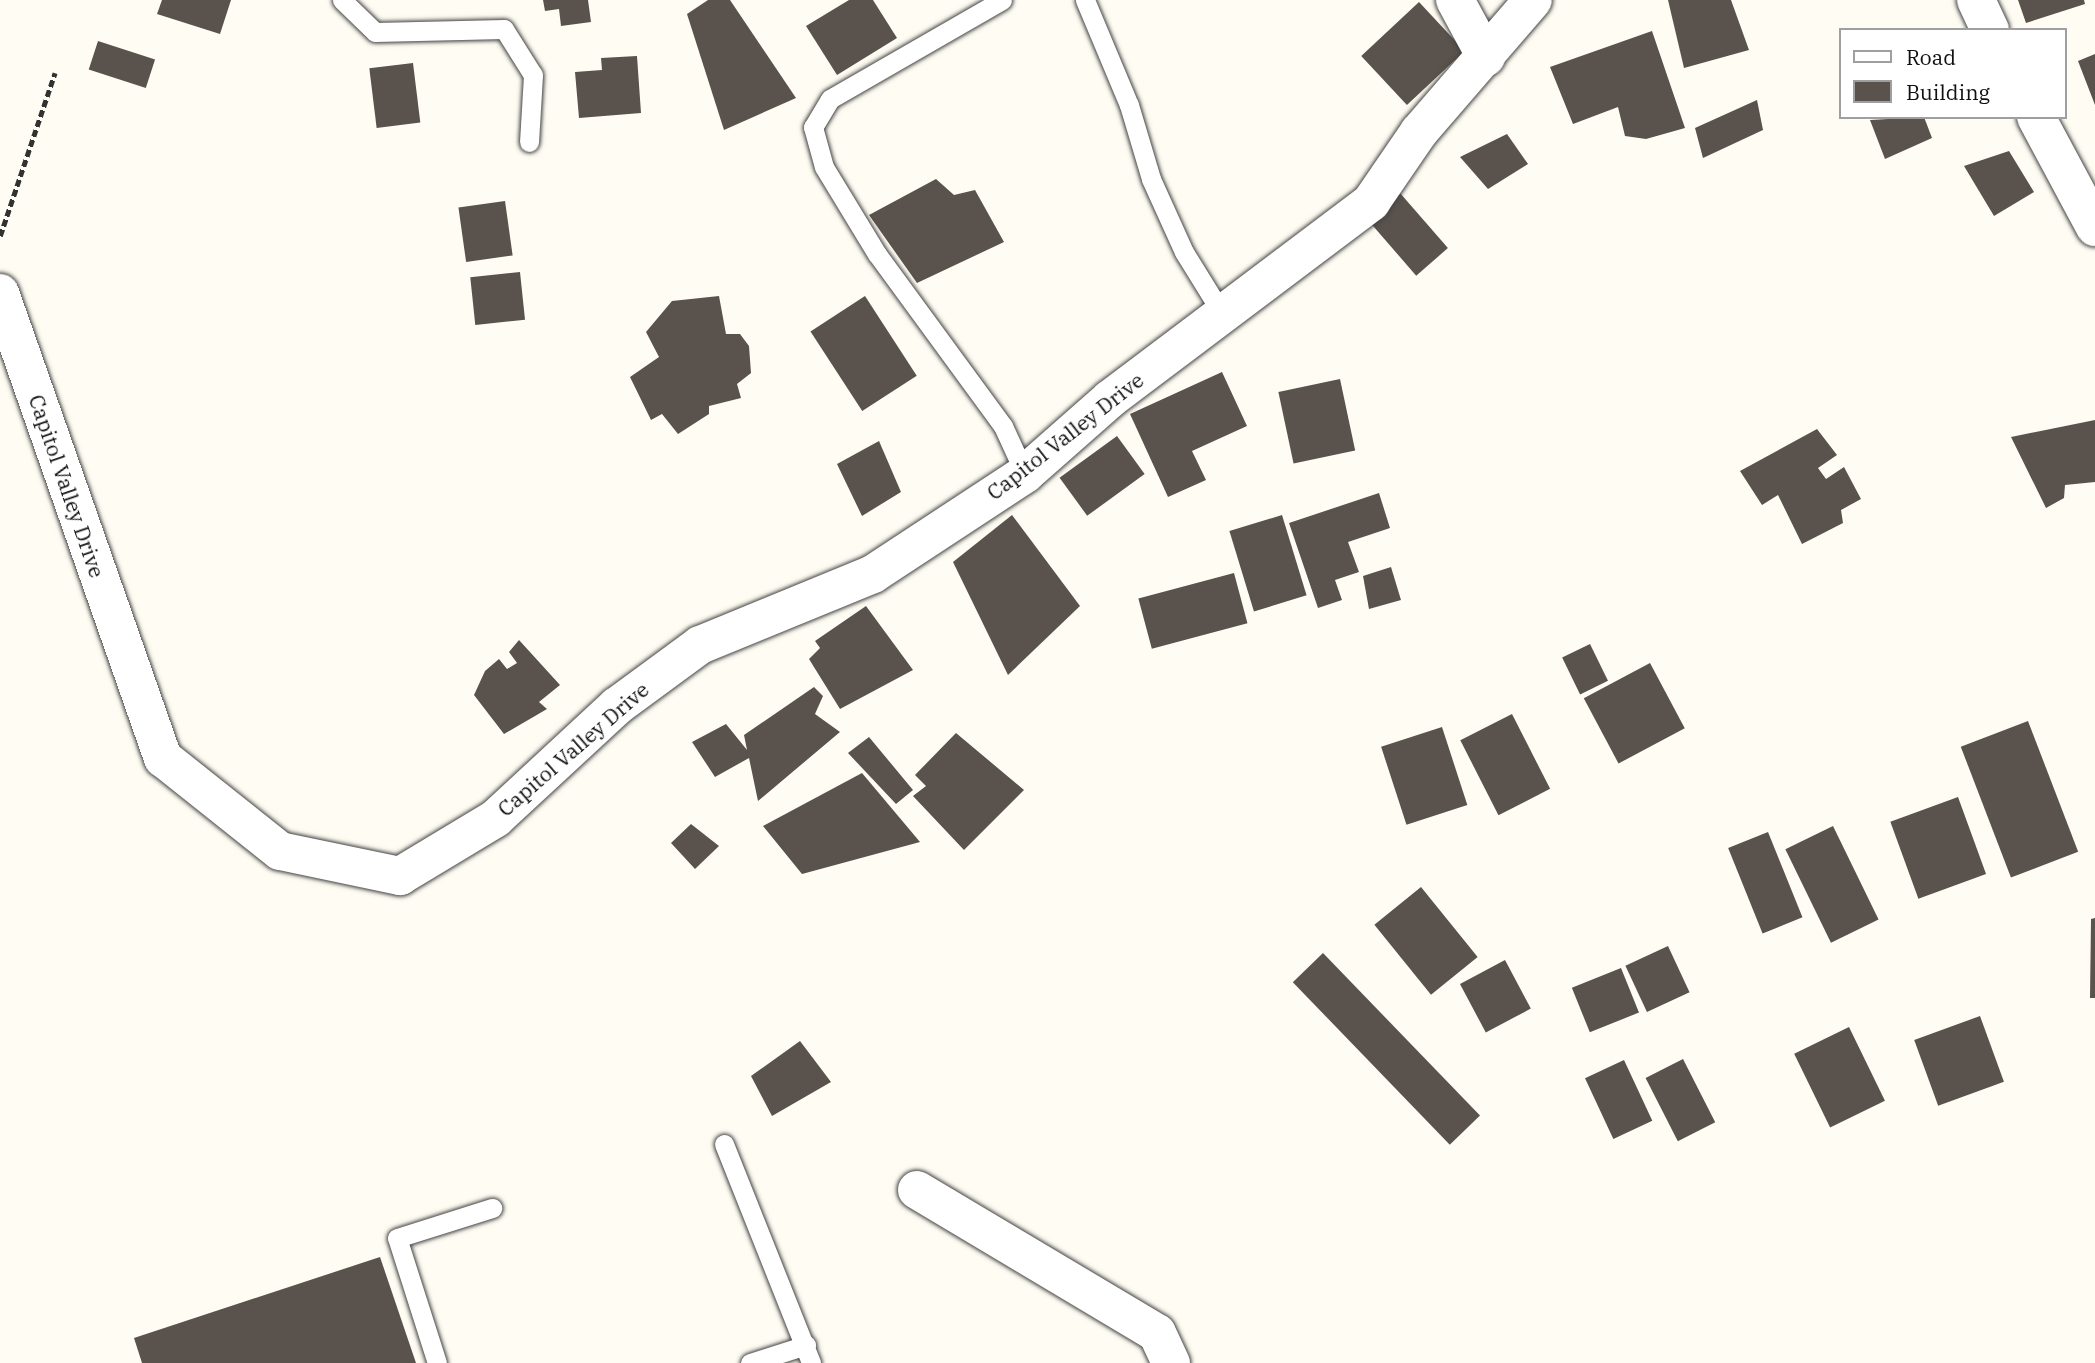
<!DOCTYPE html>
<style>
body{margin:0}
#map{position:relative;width:2095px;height:1363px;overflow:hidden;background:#fffdf3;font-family:"IBM Plex Serif",serif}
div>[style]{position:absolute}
.building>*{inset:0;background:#5a524c;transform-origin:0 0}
.path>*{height:4.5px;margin-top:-2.25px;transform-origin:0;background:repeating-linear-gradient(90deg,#323232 0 7px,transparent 0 10.5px)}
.roads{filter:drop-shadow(0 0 2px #434343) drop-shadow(0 0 2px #434343)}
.service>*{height:19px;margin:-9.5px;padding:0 9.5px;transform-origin:9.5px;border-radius:9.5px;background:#fff}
.minor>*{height:38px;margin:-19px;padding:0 19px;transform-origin:19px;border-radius:19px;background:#fff}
.tertiary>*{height:38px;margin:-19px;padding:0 19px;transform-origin:19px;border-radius:19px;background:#fff}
span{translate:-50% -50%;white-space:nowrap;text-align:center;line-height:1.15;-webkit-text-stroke:7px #fff;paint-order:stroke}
.street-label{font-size:21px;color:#101010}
.legend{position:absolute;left:1839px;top:28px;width:228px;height:91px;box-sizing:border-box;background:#fff;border:2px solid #9f9f9f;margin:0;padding:9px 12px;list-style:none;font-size:21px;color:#101010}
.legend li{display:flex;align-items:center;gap:14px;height:35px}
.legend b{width:35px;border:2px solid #9f9f9f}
</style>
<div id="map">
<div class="building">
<i style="clip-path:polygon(162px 0,231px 0,220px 34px,157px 14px)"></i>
<i style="clip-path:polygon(543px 0,588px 0,591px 22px,561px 26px,559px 9px,545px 11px)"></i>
<i style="clip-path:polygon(708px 0,730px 0,796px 98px,724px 130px,687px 14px)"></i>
<i style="clip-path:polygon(849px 0,873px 0,897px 38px,837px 75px,806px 26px)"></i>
<i style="clip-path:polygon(1668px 0,1731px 0,1749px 50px,1684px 68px)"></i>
<i style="clip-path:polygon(2018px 0,2084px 0,2085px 4px,2026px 23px)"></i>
<i style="left:1419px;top:2px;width:67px;height:79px;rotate:47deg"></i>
<i style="clip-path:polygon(1652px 31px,1685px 128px,1646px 139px,1625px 136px,1618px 107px,1573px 124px,1550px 67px)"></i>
<i style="left:98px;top:41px;width:60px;height:30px;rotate:18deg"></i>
<i style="clip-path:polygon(2095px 54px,2095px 105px,2078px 61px)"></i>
<i style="clip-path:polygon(637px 56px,641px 113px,579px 118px,575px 72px,602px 70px,601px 58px)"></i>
<i style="left:413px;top:63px;width:60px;height:44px;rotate:83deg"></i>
<i style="clip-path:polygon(1757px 100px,1763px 130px,1703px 158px,1695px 128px)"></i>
<i style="clip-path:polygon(1924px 117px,1932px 138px,1885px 159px,1870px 120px)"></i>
<i style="clip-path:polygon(1507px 134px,1528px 164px,1488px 189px,1460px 157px)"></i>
<i style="clip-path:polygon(2009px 151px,2034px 192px,1994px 216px,1964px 166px)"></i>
<i style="clip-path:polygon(936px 179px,954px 195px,975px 190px,1004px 242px,917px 283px,869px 215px)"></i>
<i style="left:1400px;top:193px;width:73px;height:42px;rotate:49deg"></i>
<i style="left:505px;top:201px;width:55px;height:47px;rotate:82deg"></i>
<i style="left:520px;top:272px;width:48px;height:50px;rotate:84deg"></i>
<i style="clip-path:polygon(719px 296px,726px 334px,740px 334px,749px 346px,751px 373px,737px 384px,741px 398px,709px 406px,709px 414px,678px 434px,662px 414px,651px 420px,630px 377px,659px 357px,646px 332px,672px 301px)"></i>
<i style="left:865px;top:296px;width:95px;height:65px;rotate:57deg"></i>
<i style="clip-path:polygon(1222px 372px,1247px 426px,1192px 451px,1206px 480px,1168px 497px,1130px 414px)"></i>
<i style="left:1340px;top:379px;width:73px;height:63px;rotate:78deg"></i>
<i style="clip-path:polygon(2095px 420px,2095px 482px,2065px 485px,2064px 498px,2046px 508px,2011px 437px)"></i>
<i style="clip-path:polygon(1817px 429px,1837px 455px,1818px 468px,1826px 479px,1844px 467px,1861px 499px,1841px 510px,1843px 523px,1802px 544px,1778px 495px,1762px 505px,1740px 471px)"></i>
<i style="left:1117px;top:436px;width:47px;height:71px;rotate:54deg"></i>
<i style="clip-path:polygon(879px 441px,901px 492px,862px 516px,837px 464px)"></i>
<i style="clip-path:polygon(1379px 493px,1390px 528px,1348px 542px,1359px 572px,1335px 580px,1342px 600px,1318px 608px,1289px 523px)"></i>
<i style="clip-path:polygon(1012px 515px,1080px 606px,1008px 675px,953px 562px)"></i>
<i style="left:1282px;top:515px;width:84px;height:55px;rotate:73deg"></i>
<i style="clip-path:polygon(1391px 567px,1401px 600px,1369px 609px,1363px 576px)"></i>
<i style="left:1234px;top:573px;width:52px;height:99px;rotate:75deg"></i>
<i style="clip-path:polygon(866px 606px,913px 670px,840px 709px,809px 659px,820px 648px,815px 641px)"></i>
<i style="clip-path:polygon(519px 640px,560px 685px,539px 702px,547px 709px,504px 734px,474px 695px,485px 671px,499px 659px,507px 669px,517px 663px,509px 652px)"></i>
<i style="left:1590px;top:644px;width:41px;height:31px;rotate:64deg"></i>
<i style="left:1650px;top:663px;width:74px;height:75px;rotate:62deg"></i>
<i style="clip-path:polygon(814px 687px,823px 696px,815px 714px,840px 732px,758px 801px,749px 758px,715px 777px,692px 742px,726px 724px,747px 750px,744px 735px)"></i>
<i style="left:1512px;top:714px;width:84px;height:58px;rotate:63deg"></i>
<i style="left:2028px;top:721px;width:140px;height:72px;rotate:69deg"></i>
<i style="left:1442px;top:727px;width:82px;height:64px;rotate:72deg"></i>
<i style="clip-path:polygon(956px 733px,1024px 790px,964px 850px,913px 796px,926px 786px,915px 775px)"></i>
<i style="clip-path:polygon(869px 737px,913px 790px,896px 804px,848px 753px)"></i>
<i style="clip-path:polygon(862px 773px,920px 842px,802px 874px,763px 826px)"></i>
<i style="left:1958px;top:797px;width:82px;height:72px;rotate:70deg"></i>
<i style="clip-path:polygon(691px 824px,719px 846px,695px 869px,671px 843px)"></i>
<i style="left:1833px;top:826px;width:104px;height:53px;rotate:64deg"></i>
<i style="left:1768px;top:832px;width:92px;height:43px;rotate:68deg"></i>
<i style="left:1421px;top:887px;width:90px;height:60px;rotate:51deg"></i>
<i style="clip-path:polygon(2095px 918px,2095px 998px,2090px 998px,2091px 919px)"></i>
<i style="left:1668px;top:946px;width:51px;height:47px;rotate:65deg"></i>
<i style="left:1323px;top:953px;width:226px;height:42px;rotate:46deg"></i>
<i style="left:1505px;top:960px;width:55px;height:51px;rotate:62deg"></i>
<i style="left:1621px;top:968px;width:48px;height:53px;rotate:68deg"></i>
<i style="left:1980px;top:1016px;width:70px;height:70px;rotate:70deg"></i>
<i style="left:1849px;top:1027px;width:82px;height:61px;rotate:64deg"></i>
<i style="clip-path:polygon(800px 1041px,831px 1082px,772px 1116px,751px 1076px)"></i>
<i style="left:1683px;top:1059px;width:71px;height:42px;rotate:63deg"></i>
<i style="left:1624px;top:1060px;width:67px;height:43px;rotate:65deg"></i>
<i style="clip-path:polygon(380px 1257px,416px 1363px,142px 1363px,134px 1338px)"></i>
</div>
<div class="path">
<i style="left:0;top:236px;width:172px;rotate:-71.4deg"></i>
</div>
<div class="roads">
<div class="service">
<i style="left:342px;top:0;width:46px;rotate:44.1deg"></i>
<i style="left:375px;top:32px;width:129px;rotate:-1.3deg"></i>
<i style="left:504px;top:29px;width:54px;rotate:57.8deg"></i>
<i style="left:533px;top:75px;width:67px;rotate:93.4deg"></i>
<i style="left:1002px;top:0;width:198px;rotate:150.1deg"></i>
<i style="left:830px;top:99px;width:33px;rotate:121deg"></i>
<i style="left:813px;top:127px;width:41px;rotate:74.6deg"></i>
<i style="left:824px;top:167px;width:102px;rotate:58.7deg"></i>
<i style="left:877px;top:254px;width:213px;rotate:53.8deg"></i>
<i style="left:1003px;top:426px;width:53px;rotate:65.4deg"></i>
<i style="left:1085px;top:0;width:114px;rotate:67.3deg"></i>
<i style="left:1129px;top:105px;width:77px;rotate:73.4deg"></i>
<i style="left:1151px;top:179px;width:80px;rotate:65.7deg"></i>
<i style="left:1184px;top:252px;width:74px;rotate:58.2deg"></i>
<i style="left:724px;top:1144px;width:236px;rotate:68.3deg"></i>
<i style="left:437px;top:1363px;width:131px;rotate:-107.7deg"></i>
<i style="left:397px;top:1238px;width:100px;rotate:-17.5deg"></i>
<i style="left:750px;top:1363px;width:59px;rotate:-17.8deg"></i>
</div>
<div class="minor">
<i style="left:1455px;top:0;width:65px;rotate:61.5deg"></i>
<i style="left:0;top:293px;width:493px;rotate:70.7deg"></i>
<i style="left:163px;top:758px;width:149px;rotate:38.5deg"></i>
<i style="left:280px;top:851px;width:123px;rotate:11.8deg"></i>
<i style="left:400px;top:876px;width:112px;rotate:-31.1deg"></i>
<i style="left:496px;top:818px;width:165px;rotate:-42.8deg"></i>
<i style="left:617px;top:706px;width:103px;rotate:-36.3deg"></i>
<i style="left:700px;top:645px;width:187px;rotate:-22.3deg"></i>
<i style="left:873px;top:574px;width:182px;rotate:-33.3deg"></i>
<i style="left:1025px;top:474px;width:113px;rotate:-41.4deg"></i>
<i style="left:1110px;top:399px;width:327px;rotate:-37deg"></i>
<i style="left:1371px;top:202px;width:85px;rotate:-55.6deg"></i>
<i style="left:1419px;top:132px;width:174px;rotate:-49.2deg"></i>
<i style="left:917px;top:1190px;width:279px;rotate:30.8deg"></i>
<i style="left:1157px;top:1333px;width:33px;rotate:65deg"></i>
</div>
<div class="tertiary">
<i style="left:1976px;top:0;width:33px;rotate:65deg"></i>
<i style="left:2036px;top:117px;width:125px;rotate:61.8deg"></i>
</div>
</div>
<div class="street-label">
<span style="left:1065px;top:436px;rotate:-38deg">Capitol Valley Drive</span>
<span style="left:67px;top:486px;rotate:71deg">Capitol Valley Drive</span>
<span style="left:573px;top:749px;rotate:-41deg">Capitol Valley Drive</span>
</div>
<ul class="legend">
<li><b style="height:9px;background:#fff"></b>Road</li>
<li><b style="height:19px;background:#5a524c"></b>Building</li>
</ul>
</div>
